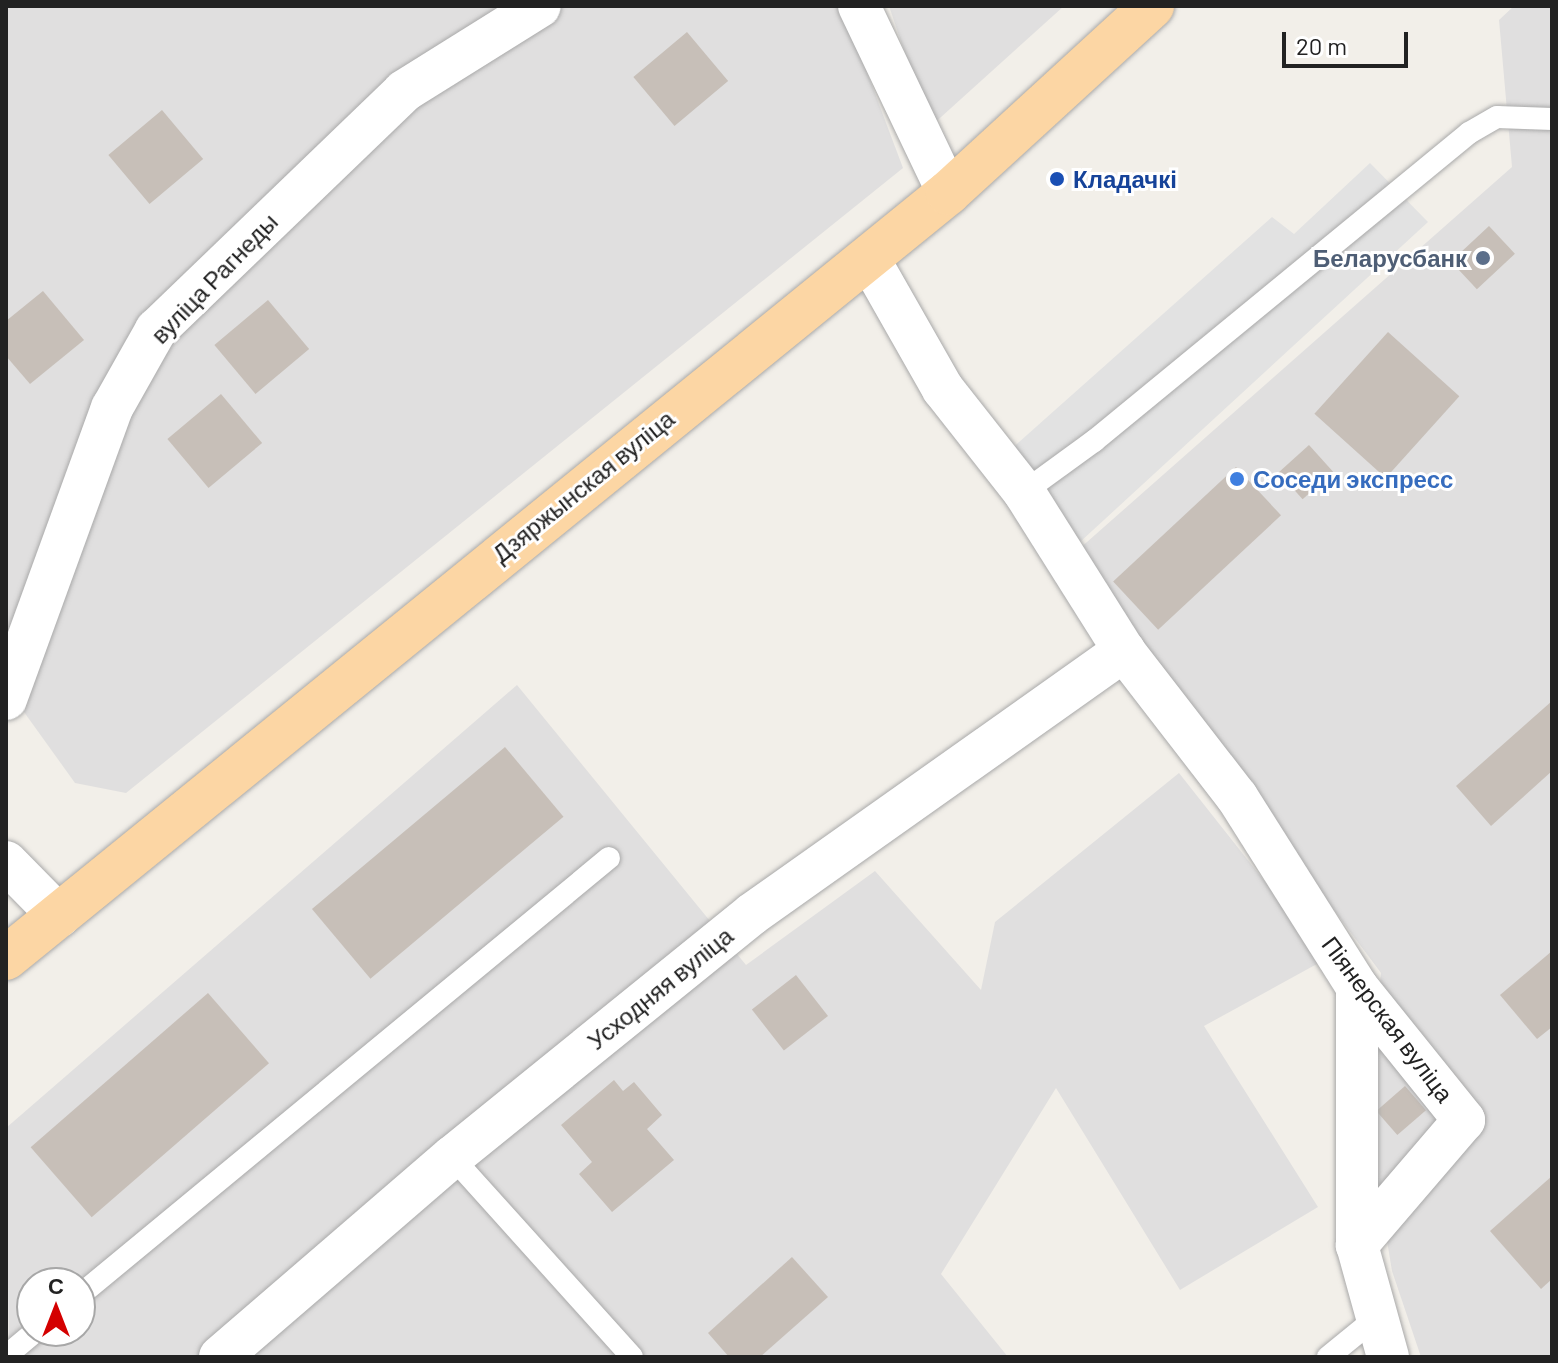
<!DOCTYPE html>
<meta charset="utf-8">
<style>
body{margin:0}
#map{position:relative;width:1558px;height:1363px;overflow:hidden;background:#f2efe9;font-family:Barlow,sans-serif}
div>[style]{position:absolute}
.residential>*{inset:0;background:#e0dfdf}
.parking>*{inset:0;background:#e2e2e2}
.building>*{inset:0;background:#c7bfb8;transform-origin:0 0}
.roads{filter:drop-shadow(0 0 2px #a9a9a9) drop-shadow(0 0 2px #a9a9a9)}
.service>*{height:22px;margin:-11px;padding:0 11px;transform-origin:11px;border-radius:11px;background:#fff}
.minor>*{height:42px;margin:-21px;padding:0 21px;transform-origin:21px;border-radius:21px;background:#fff}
.primary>*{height:44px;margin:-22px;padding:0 22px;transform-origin:22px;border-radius:22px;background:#fcd6a4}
.dots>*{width:22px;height:22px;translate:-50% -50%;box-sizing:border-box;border:4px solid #fff;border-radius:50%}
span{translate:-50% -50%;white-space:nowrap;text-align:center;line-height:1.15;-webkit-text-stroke:6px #fff;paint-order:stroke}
.transit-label{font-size:24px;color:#164399;font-weight:700}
.left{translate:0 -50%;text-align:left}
.service-label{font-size:24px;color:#4e5e75;font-weight:700}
.right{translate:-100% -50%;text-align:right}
.street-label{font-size:24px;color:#222}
.shop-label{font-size:24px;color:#366cbe;font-weight:700}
.frame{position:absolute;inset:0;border:8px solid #222;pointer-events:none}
.north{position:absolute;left:16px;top:1267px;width:80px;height:80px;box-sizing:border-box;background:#fff;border:2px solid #a7a7a7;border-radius:50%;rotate:0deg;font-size:22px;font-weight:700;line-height:32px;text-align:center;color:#222}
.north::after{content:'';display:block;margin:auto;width:28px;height:36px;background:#d40000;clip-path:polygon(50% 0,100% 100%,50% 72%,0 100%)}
.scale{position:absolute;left:1282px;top:32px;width:126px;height:36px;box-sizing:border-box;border:4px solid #222;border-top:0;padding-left:10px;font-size:24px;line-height:28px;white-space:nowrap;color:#222;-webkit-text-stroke:6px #fff;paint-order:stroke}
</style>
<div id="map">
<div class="residential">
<i style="clip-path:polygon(6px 6px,842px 6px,903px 168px,126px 793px,75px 783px,6px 687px)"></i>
<i style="clip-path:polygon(889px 6px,1064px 6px,930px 127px)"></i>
<i style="clip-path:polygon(1514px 6px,1552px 6px,1552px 1357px,1421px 1357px,1392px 1271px,1367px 1120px,1381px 973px,1070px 557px,1512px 167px,1499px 20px)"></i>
<i style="clip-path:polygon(evenodd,517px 685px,746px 965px,875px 871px,981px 990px,995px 922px,1179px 773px,1326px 959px,1204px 1026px,1318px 1207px,1180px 1290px,1056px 1088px,941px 1274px,1008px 1357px,9px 1357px,6px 1128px,517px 685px,32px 1283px,80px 1283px,80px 1331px,32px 1331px,32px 1283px)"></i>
</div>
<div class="parking">
<i style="clip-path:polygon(1370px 163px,1428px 222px,1080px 542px,1010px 450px,1272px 217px,1294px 234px)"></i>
</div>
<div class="building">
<i style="left:687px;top:32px;width:64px;height:70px;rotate:50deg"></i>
<i style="left:162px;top:110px;width:64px;height:70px;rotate:50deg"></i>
<i style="left:1489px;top:226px;width:38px;height:52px;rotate:47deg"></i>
<i style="clip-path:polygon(43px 291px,84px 340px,30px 384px,6px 356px,6px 321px)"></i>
<i style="left:268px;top:300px;width:64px;height:70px;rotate:50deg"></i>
<i style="left:1388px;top:332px;width:96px;height:110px;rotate:42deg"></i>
<i style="left:221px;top:394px;width:64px;height:70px;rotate:50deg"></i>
<i style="left:1309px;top:445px;width:36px;height:41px;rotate:48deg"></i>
<i style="left:1236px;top:467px;width:66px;height:168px;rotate:47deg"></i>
<i style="clip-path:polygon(1552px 701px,1552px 771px,1491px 826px,1456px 786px)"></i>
<i style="left:505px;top:747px;width:91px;height:252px;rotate:50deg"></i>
<i style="clip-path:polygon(1552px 951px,1552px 1027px,1537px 1039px,1500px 995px)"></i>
<i style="left:796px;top:975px;width:52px;height:56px;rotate:52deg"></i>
<i style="left:208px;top:993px;width:93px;height:235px;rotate:49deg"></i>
<i style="clip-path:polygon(614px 1080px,623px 1091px,634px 1082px,662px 1115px,647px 1129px,674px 1160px,612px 1212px,579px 1174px,592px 1162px,561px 1125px)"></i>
<i style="left:1405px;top:1086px;width:32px;height:38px;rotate:49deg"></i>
<i style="clip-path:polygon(1552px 1176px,1552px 1279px,1541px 1289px,1490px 1231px)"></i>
<i style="clip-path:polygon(792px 1257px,828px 1297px,760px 1357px,729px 1357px,708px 1333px)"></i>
</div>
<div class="roads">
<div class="service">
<i style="left:1024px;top:492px;width:87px;rotate:-36.1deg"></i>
<i style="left:1094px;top:441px;width:485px;rotate:-39.4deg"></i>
<i style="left:1469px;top:133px;width:32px;rotate:-30deg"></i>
<i style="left:1497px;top:117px;width:55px;rotate:2.1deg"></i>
<i style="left:452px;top:1157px;width:269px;rotate:48deg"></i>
<i style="left:80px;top:1295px;width:686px;rotate:-39.56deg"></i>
<i style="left:6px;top:1356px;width:39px;rotate:-40deg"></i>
<i style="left:1328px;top:1357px;width:63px;rotate:-39.2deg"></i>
</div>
<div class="minor">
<i style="left:859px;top:6px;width:207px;rotate:64.5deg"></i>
<i style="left:869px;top:259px;width:150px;rotate:60.4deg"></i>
<i style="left:943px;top:389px;width:131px;rotate:51.8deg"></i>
<i style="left:1024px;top:492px;width:188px;rotate:57.8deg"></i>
<i style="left:1124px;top:651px;width:185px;rotate:52.3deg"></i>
<i style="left:1237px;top:797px;width:225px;rotate:57.7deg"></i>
<i style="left:1357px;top:987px;width:171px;rotate:51.2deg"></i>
<i style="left:1464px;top:1120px;width:165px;rotate:130.6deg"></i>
<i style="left:1357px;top:1245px;width:116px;rotate:74.5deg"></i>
<i style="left:6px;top:699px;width:310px;rotate:-70deg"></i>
<i style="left:112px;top:408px;width:90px;rotate:-60.6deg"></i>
<i style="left:156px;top:330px;width:344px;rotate:-43.9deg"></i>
<i style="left:404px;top:91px;width:160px;rotate:-32deg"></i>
<i style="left:6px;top:862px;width:76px;rotate:45.5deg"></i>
<i style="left:1357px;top:987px;width:258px;rotate:90deg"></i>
<i style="left:220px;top:1357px;width:306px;rotate:-40.8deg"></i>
<i style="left:452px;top:1157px;width:386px;rotate:-39deg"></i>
<i style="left:752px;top:914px;width:456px;rotate:-35.3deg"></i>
</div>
<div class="primary">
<i style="left:6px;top:958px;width:1214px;rotate:-39.08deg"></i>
<i style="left:948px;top:193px;width:277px;rotate:-42.5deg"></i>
</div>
</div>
<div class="dots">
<i style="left:1057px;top:179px;background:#1a4fb4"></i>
<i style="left:1483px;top:258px;background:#5c6f8a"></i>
<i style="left:1237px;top:479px;background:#3f7fe0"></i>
</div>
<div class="transit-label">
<span class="left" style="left:1073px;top:179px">Кладачкі</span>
</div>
<div class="service-label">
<span class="right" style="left:1467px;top:258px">Беларусбанк</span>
</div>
<div class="street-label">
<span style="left:214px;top:278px;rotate:-46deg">вуліца Рагнеды</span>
<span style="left:583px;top:486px;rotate:-39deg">Дзяржынская вуліца</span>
<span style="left:660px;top:988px;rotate:-39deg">Усходняя вуліца</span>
<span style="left:1388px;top:1019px;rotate:53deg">Піянерская вуліца</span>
</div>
<div class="shop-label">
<span class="left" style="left:1253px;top:479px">Соседи экспресс</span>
</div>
<div class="frame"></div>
<div class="north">С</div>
<div class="scale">20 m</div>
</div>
